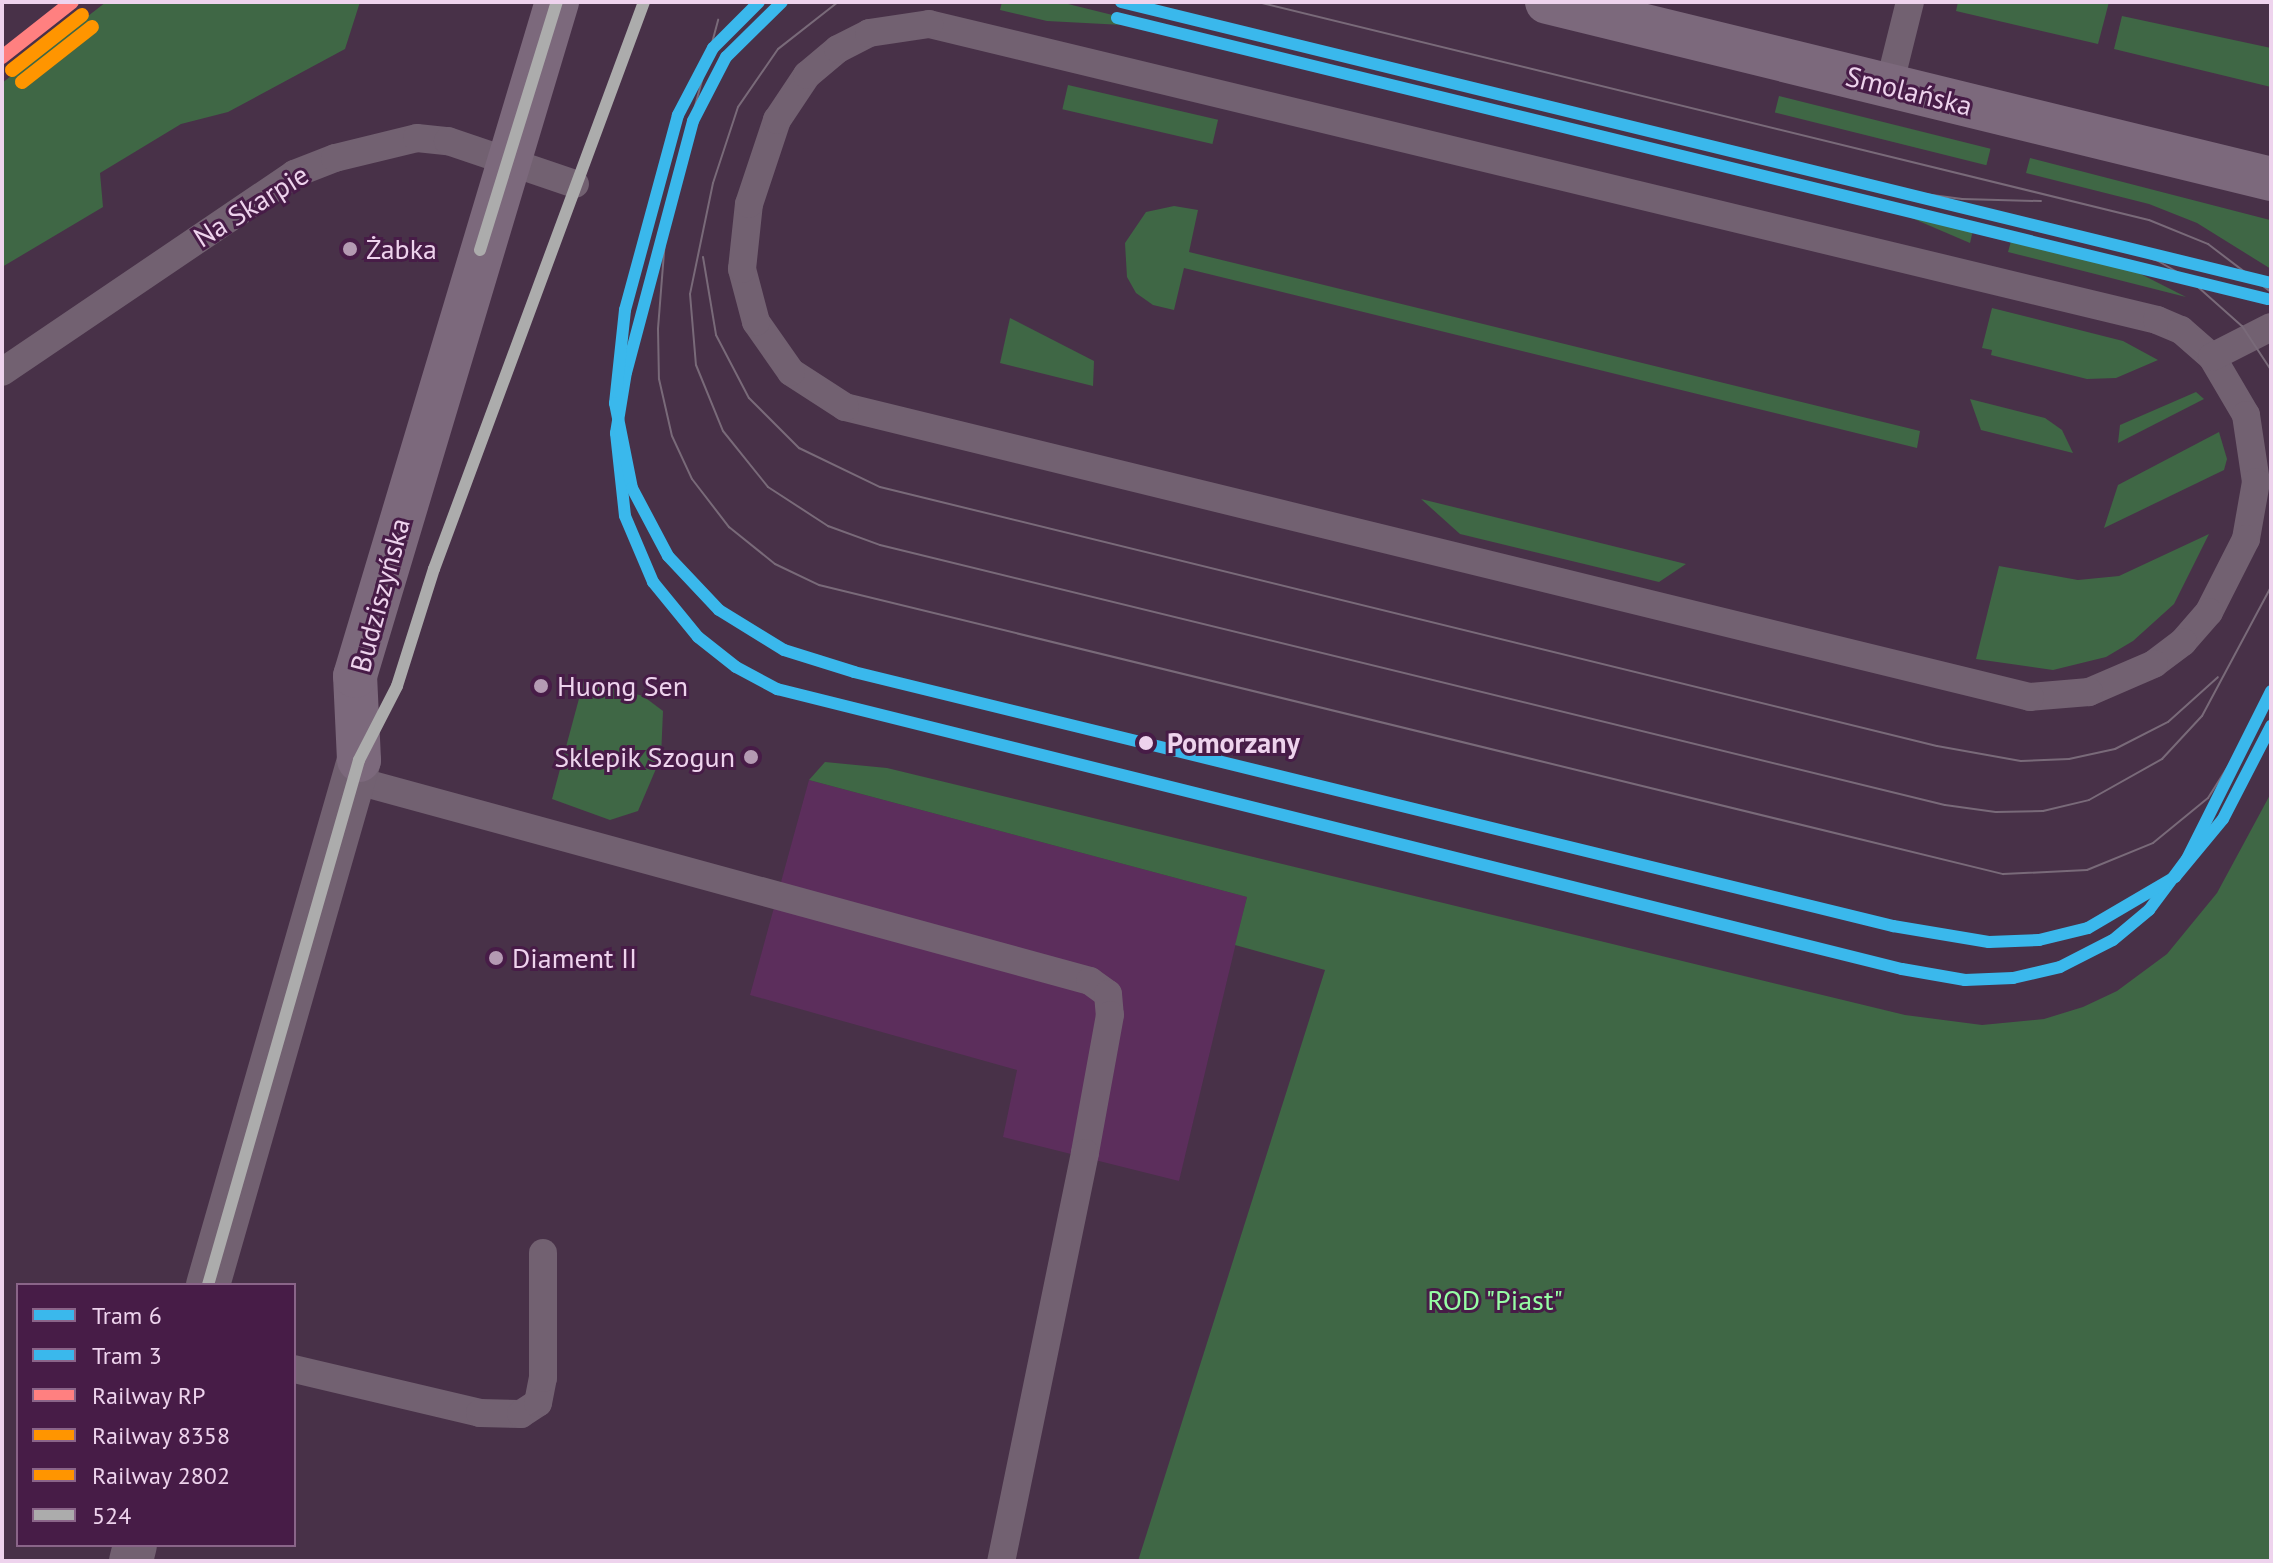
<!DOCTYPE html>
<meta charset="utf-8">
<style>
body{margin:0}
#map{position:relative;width:2273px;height:1563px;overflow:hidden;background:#483148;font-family:"PT Sans",sans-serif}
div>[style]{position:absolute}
.built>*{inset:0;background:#5c2e5c}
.green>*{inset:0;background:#3f6745;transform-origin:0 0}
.lane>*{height:28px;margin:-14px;padding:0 14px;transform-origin:14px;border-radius:14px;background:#726171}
.street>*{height:44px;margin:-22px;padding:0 22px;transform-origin:22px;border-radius:22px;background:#726171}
.secondary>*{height:44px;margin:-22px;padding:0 22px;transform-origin:22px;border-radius:22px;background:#7c697c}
.tram>*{height:2px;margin:-1px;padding:0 1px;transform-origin:1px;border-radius:1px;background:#796a79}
.bus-1>*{height:12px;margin:-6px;padding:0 6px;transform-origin:6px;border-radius:6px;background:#acacac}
.rail-1>*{height:14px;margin:-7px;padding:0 7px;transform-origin:7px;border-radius:7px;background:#ff8080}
.rail-2>*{height:14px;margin:-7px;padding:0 7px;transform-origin:7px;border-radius:7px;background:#ff9500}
.rail-3>*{height:14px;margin:-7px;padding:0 7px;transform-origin:7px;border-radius:7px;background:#ff9500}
.tram-1>*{height:12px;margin:-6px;padding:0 6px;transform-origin:6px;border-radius:6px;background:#3ab8ec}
.tram-2>*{height:12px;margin:-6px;padding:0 6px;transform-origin:6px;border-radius:6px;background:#3ab8ec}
.dots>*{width:22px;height:22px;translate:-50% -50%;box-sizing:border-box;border:4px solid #471c47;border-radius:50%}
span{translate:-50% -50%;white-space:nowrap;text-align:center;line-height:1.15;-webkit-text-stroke:6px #471c47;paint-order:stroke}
.street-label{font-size:28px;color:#eed3ed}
.poi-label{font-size:28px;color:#eed3ed}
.left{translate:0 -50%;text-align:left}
.right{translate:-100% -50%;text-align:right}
.stop-label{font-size:28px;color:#eed3ed;font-weight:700}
.park-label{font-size:28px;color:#96fea4}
.frame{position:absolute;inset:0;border:4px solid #eed3ed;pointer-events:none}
.legend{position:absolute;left:16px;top:1283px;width:280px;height:264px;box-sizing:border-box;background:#471c47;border:2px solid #8a6589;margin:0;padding:10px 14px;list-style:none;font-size:24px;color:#eed3ed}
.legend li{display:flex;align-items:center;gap:16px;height:40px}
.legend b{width:40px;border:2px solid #8a6589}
</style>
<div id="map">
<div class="built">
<i style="clip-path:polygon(809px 780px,1247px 897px,1179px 1181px,1003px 1137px,1017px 1070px,750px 995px)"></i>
</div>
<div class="green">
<i style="clip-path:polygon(106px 2px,360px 2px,345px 49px,228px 112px,181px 124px,100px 173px,103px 207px,2px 267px,2px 83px)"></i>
<i style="clip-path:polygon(1002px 2px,1060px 2px,1161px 27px,1047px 21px,1000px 10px)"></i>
<i style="clip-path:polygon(1958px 2px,2109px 2px,2098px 44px,1956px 11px)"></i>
<i style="clip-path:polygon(2122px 16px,2271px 48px,2271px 87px,2114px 49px)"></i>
<i style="left:1068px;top:85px;width:154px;height:25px;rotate:13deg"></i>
<i style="left:1779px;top:96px;width:218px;height:17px;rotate:14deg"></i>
<i style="clip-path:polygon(2030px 158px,2270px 220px,2271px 269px,2197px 223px,2149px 204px,2026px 173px)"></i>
<i style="clip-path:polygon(1865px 198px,1974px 226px,1970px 243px)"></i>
<i style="clip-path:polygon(1174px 206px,1198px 210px,1189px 252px,1920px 431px,1917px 448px,1184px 268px,1174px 310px,1153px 305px,1136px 293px,1127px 277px,1125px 243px,1146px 212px)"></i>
<i style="clip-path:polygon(2013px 234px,2115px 261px,2186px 297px,2008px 252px)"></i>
<i style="clip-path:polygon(1992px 308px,2123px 341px,2158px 360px,2116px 378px,2087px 379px,1991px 355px,1992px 350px,1982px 348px)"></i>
<i style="clip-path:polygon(1010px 318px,1094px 361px,1093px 386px,1000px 363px)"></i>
<i style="clip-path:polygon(2196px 392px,2204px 399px,2118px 443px,2120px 425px)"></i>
<i style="clip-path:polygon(1970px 399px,2045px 418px,2062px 430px,2073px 453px,1981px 430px)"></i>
<i style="clip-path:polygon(2219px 432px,2227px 459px,2224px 470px,2104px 528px,2118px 485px)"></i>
<i style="clip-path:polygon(1421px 499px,1686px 564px,1659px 582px,1460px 534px)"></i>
<i style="clip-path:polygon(2209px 534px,2174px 604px,2133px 641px,2106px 657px,2053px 670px,1976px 659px,1999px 566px,2078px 580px,2119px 576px)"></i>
<i style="clip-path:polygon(584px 680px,643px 696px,663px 711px,661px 757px,638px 811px,610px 820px,552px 799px)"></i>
<i style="clip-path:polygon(825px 762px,887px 768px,1905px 1015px,1982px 1025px,2044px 1019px,2083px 1007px,2117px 991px,2167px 954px,2217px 893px,2271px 793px,2271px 1561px,1138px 1561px,1325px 970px,1235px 945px,1247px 897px,809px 780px)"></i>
</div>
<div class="lane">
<i style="left:929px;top:24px;width:1263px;rotate:13.55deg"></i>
<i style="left:2157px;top:320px;width:26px;rotate:23deg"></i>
<i style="left:2181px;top:330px;width:41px;rotate:41.1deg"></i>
<i style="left:2212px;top:357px;width:67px;rotate:59.6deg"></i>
<i style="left:2246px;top:415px;width:68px;rotate:81.5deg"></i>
<i style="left:2256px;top:482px;width:58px;rotate:100deg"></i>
<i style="left:2246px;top:539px;width:82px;rotate:116.9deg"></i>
<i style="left:2209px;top:612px;width:40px;rotate:131deg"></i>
<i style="left:2183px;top:642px;width:36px;rotate:143deg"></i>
<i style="left:2154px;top:664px;width:71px;rotate:156.7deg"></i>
<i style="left:2089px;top:692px;width:59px;rotate:175.2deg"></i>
<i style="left:2030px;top:697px;width:1220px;rotate:-166.25deg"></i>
<i style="left:845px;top:407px;width:64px;rotate:-147.1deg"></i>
<i style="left:791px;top:372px;width:61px;rotate:-125deg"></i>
<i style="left:756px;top:322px;width:55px;rotate:-104.8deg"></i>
<i style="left:742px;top:269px;width:65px;rotate:-83.9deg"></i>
<i style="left:749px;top:204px;width:89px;rotate:-71.6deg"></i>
<i style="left:777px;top:120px;width:54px;rotate:-56.3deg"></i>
<i style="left:807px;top:75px;width:40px;rotate:-40deg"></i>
<i style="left:838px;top:49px;width:35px;rotate:-27deg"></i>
<i style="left:869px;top:33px;width:61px;rotate:-8.5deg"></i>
<i style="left:1889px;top:86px;width:87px;rotate:-76deg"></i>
<i style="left:2212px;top:357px;width:66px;rotate:-27deg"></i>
<i style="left:2px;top:372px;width:353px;rotate:-34.1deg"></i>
<i style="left:294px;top:174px;width:44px;rotate:-21.3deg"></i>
<i style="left:335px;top:158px;width:84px;rotate:-13.7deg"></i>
<i style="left:417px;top:138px;width:31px;rotate:6deg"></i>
<i style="left:448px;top:141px;width:134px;rotate:18.7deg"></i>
<i style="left:354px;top:780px;width:763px;rotate:15.27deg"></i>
<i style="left:1090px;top:981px;width:22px;rotate:36deg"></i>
<i style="left:1108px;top:994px;width:21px;rotate:85deg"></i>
<i style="left:1110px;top:1015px;width:140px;rotate:100.3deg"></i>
<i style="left:1085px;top:1153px;width:417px;rotate:101.6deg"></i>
<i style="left:294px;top:1369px;width:191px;rotate:13.3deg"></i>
<i style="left:480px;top:1413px;width:41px;rotate:1.4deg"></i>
<i style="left:521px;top:1414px;width:20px;rotate:-33deg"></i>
<i style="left:538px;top:1403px;width:25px;rotate:-79deg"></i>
<i style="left:543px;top:1378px;width:125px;rotate:-90deg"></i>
</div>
<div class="street">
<i style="left:208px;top:1285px;width:546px;rotate:-73.95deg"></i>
<i style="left:131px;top:1561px;width:16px;rotate:-76deg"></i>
</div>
<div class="secondary">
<i style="left:1547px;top:2px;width:745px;rotate:13.74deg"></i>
<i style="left:359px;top:760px;width:84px;rotate:-92.7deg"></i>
<i style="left:355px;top:676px;width:704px;rotate:-73.32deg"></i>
</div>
<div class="tram">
<i style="left:838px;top:2px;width:76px;rotate:141.9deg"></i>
<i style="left:778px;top:49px;width:70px;rotate:124.6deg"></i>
<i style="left:738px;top:107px;width:80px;rotate:108.2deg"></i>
<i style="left:713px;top:183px;width:113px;rotate:101.7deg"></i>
<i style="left:690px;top:294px;width:71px;rotate:85.2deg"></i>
<i style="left:696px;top:365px;width:71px;rotate:67.8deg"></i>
<i style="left:723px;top:431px;width:72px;rotate:51.2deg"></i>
<i style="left:768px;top:487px;width:72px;rotate:33deg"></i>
<i style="left:828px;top:526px;width:55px;rotate:20.1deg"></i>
<i style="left:880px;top:545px;width:1096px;rotate:13.72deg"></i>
<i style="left:1945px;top:805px;width:51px;rotate:7.8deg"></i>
<i style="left:1996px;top:812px;width:47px;rotate:-1.2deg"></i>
<i style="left:2043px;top:811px;width:47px;rotate:-13.4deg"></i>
<i style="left:2089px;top:800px;width:84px;rotate:-29.3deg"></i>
<i style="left:2162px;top:759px;width:59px;rotate:-47.1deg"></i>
<i style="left:2202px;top:716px;width:146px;rotate:-61.9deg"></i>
<i style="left:1131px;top:2px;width:35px;rotate:16deg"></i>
<i style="left:1258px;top:2px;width:917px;rotate:13.75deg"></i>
<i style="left:2149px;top:220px;width:64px;rotate:22.1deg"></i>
<i style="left:2208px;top:244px;width:79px;rotate:37.3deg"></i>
<i style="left:683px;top:151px;width:136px;rotate:-75deg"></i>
<i style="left:676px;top:176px;width:52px;rotate:101.1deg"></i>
<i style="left:666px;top:227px;width:102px;rotate:94.5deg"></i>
<i style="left:658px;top:329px;width:50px;rotate:88.9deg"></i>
<i style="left:659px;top:379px;width:58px;rotate:77.2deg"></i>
<i style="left:672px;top:436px;width:47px;rotate:65.1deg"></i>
<i style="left:692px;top:479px;width:61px;rotate:52.4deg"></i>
<i style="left:729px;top:527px;width:59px;rotate:38.8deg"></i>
<i style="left:775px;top:564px;width:49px;rotate:25.5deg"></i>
<i style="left:819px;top:585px;width:1219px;rotate:13.72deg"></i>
<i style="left:2003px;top:874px;width:84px;rotate:-2.7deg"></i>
<i style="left:2087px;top:870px;width:71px;rotate:-22.2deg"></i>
<i style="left:2153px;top:843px;width:71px;rotate:-39.3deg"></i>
<i style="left:2208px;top:798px;width:90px;rotate:-57.7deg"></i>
<i style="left:1886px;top:189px;width:77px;rotate:7.5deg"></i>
<i style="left:1962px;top:199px;width:79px;rotate:1.5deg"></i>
<i style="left:2098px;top:241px;width:63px;rotate:18.4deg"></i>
<i style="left:2158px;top:261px;width:36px;rotate:30deg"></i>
<i style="left:2189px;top:279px;width:71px;rotate:41.6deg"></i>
<i style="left:2242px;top:326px;width:53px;rotate:56.6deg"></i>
<i style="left:703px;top:257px;width:79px;rotate:80.5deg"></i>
<i style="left:716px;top:335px;width:71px;rotate:62.4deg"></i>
<i style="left:749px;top:398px;width:71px;rotate:45deg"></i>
<i style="left:799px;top:448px;width:90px;rotate:25.7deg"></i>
<i style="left:880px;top:487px;width:1088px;rotate:13.77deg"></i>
<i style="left:1937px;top:746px;width:85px;rotate:10.1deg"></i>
<i style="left:2021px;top:761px;width:48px;rotate:-2.4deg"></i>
<i style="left:2069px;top:759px;width:47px;rotate:-12.3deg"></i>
<i style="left:2115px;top:749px;width:59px;rotate:-27deg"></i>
<i style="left:2168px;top:722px;width:67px;rotate:-42deg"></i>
</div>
<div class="bus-1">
<i style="left:480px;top:250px;width:260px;rotate:-72.8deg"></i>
<i style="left:208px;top:1285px;width:546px;rotate:-73.95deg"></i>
<i style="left:359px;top:760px;width:83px;rotate:-62.8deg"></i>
<i style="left:397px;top:686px;width:123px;rotate:-72.5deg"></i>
<i style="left:434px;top:569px;width:605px;rotate:-69.68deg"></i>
</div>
<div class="rail-1">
<i style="left:2px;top:57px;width:89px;rotate:-38.2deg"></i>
</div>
<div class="rail-2">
<i style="left:12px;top:70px;width:89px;rotate:-38.2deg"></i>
</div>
<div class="rail-3">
<i style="left:22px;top:82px;width:89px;rotate:-38.2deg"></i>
</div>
<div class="tram-1">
<i style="left:782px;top:2px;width:78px;rotate:135.5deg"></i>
<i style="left:726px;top:57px;width:72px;rotate:117.3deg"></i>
<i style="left:693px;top:121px;width:260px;rotate:104.9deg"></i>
<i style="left:626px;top:372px;width:62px;rotate:99.3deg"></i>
<i style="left:616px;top:433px;width:83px;rotate:83.8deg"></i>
<i style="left:625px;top:516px;width:72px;rotate:67deg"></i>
<i style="left:653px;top:582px;width:71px;rotate:50.7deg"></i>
<i style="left:698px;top:637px;width:48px;rotate:38.3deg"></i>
<i style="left:736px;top:667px;width:47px;rotate:28.2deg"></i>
<i style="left:777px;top:689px;width:1159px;rotate:13.98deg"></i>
<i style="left:1902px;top:969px;width:64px;rotate:9.9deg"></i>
<i style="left:1965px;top:980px;width:48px;rotate:-2.4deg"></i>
<i style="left:2013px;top:978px;width:48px;rotate:-13.2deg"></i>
<i style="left:2060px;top:967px;width:59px;rotate:-27deg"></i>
<i style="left:2113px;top:940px;width:47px;rotate:-39.8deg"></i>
<i style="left:2149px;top:910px;width:64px;rotate:-53.3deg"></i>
<i style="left:2187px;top:859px;width:188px;rotate:-63.4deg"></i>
<i style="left:1121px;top:2px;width:1184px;rotate:13.73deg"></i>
</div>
<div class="tram-2">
<i style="left:759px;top:2px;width:65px;rotate:135deg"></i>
<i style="left:713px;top:48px;width:76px;rotate:117.6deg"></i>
<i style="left:678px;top:115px;width:202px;rotate:105.2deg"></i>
<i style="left:625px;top:310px;width:94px;rotate:96.1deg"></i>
<i style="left:615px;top:403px;width:87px;rotate:78.7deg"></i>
<i style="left:632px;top:488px;width:77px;rotate:62.1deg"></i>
<i style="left:668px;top:556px;width:74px;rotate:46.6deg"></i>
<i style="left:719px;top:610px;width:76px;rotate:31.6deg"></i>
<i style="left:784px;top:650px;width:73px;rotate:17.4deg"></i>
<i style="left:854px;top:672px;width:1070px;rotate:13.74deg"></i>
<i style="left:1893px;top:926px;width:97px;rotate:9.5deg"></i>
<i style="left:1989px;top:942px;width:50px;rotate:-2.3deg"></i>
<i style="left:2039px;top:940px;width:50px;rotate:-13.8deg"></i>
<i style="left:2088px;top:928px;width:101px;rotate:-30.4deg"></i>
<i style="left:2175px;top:877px;width:75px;rotate:-50.4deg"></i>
<i style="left:2223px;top:819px;width:105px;rotate:-62.7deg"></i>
<i style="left:1117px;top:18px;width:1184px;rotate:13.73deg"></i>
</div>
<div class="dots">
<i style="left:350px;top:249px;background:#b49ab3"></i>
<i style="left:541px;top:686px;background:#b49ab3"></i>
<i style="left:1146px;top:743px;background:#eed3ed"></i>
<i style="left:751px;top:757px;background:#b49ab3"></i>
<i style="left:496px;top:958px;background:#b49ab3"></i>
</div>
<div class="street-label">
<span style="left:1909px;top:91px;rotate:14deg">Smolańska</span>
<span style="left:251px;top:206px;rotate:-32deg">Na Skarpie</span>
<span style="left:380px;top:595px;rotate:-75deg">Budziszyńska</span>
</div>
<div class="poi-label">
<span class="left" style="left:366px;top:249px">Żabka</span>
<span class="left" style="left:557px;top:686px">Huong Sen</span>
<span class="right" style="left:735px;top:757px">Sklepik Szogun</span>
<span class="left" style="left:512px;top:958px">Diament II</span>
</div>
<div class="stop-label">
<span class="left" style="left:1167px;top:743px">Pomorzany</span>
</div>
<div class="park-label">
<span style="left:1495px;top:1300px">ROD "Piast"</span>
</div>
<div class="frame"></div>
<ul class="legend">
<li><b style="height:10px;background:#3ab8ec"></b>Tram 6</li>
<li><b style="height:10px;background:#3ab8ec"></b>Tram 3</li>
<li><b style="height:10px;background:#ff8080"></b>Railway RP</li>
<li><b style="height:10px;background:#ff9500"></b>Railway 8358</li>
<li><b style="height:10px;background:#ff9500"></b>Railway 2802</li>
<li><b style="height:10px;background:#acacac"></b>524</li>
</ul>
</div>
